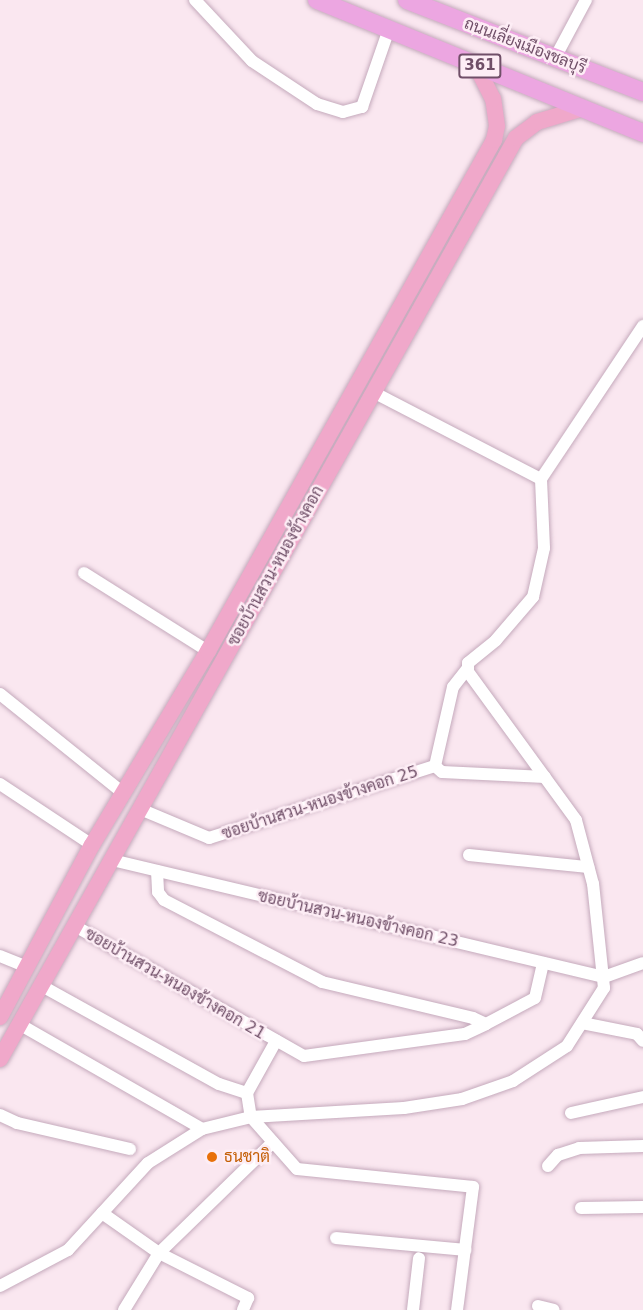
<!DOCTYPE html>
<meta charset="utf-8">
<style>
body{margin:0}
#map{position:relative;width:643px;height:1310px;overflow:hidden;background:#fae7f0;font-family:"DejaVu Sans",Sarabun,sans-serif}
div>[style]{position:absolute}
.roads{filter:drop-shadow(0 0 2px #c5aabc) drop-shadow(0 0 2px #c5aabc)}
.minor>*{height:12px;margin:-6px;padding:0 6px;transform-origin:6px;border-radius:6px;background:#fff}
.major>*{height:16px;margin:-8px;padding:0 8px;transform-origin:8px;border-radius:8px;background:#f0a8ca}
.highway>*{height:18px;margin:-9px;padding:0 9px;transform-origin:9px;border-radius:9px;background:#eca6e1}
.dots>*{width:16px;height:16px;translate:-50% -50%;box-sizing:border-box;border:3px solid #fdedf5;border-radius:50%}
span{translate:-50% -50%;white-space:nowrap;text-align:center;line-height:1.15;-webkit-text-stroke:5px #fdedf5;paint-order:stroke}
.shield-label span{padding:2px 4px;background:#fdedf5;border:2px solid;border-radius:4px;-webkit-text-stroke-width:0}
.shield-label{font-size:15px;color:#704f68;font-weight:700}
.street-label{font-size:16px;color:#704f68}
.food-label{font-size:16px;color:#c56008}
.left{translate:0 -50%;text-align:left}
</style>
<div id="map">
<div class="roads">
<div class="minor">
<i style="left:195px;top:0;width:83px;rotate:46.9deg"></i>
<i style="left:252px;top:61px;width:78px;rotate:33.5deg"></i>
<i style="left:317px;top:104px;width:27px;rotate:17deg"></i>
<i style="left:343px;top:112px;width:20px;rotate:-15deg"></i>
<i style="left:362px;top:107px;width:83px;rotate:-70.9deg"></i>
<i style="left:555px;top:58px;width:66px;rotate:-61.9deg"></i>
<i style="left:373px;top:392px;width:189px;rotate:27.4deg"></i>
<i style="left:84px;top:573px;width:146px;rotate:32.2deg"></i>
<i style="left:0;top:694px;width:158px;rotate:38.8deg"></i>
<i style="left:435px;top:766px;width:9px;rotate:41deg"></i>
<i style="left:442px;top:772px;width:103px;rotate:2.8deg"></i>
<i style="left:435px;top:766px;width:81px;rotate:-77.2deg"></i>
<i style="left:453px;top:687px;width:24px;rotate:-52deg"></i>
<i style="left:0;top:784px;width:110px;rotate:33.5deg"></i>
<i style="left:140px;top:809px;width:75px;rotate:22.8deg"></i>
<i style="left:209px;top:838px;width:237px;rotate:-17.7deg"></i>
<i style="left:469px;top:855px;width:120px;rotate:5.8deg"></i>
<i style="left:112px;top:860px;width:506px;rotate:13.38deg"></i>
<i style="left:157px;top:871px;width:21px;rotate:87deg"></i>
<i style="left:158px;top:892px;width:10px;rotate:53deg"></i>
<i style="left:164px;top:900px;width:178px;rotate:27.4deg"></i>
<i style="left:322px;top:982px;width:155px;rotate:13.4deg"></i>
<i style="left:473px;top:1018px;width:14px;rotate:25deg"></i>
<i style="left:486px;top:1024px;width:55px;rotate:-28deg"></i>
<i style="left:535px;top:998px;width:36px;rotate:-77deg"></i>
<i style="left:75px;top:926px;width:263px;rotate:29.6deg"></i>
<i style="left:304px;top:1056px;width:162px;rotate:-7.8deg"></i>
<i style="left:465px;top:1034px;width:23px;rotate:-25deg"></i>
<i style="left:0;top:956px;width:29px;rotate:22deg"></i>
<i style="left:604px;top:977px;width:41px;rotate:-19.7deg"></i>
<i style="left:42px;top:986px;width:202px;rotate:29deg"></i>
<i style="left:219px;top:1084px;width:29px;rotate:18deg"></i>
<i style="left:247px;top:1093px;width:24px;rotate:81deg"></i>
<i style="left:251px;top:1117px;width:69px;rotate:48.5deg"></i>
<i style="left:297px;top:1169px;width:177px;rotate:5.8deg"></i>
<i style="left:473px;top:1187px;width:124px;rotate:97.4deg"></i>
<i style="left:582px;top:1023px;width:56px;rotate:11.3deg"></i>
<i style="left:637px;top:1034px;width:9px;rotate:49deg"></i>
<i style="left:19px;top:1024px;width:211px;rotate:29.8deg"></i>
<i style="left:247px;top:1093px;width:60px;rotate:-60.9deg"></i>
<i style="left:571px;top:1113px;width:74px;rotate:-12.5deg"></i>
<i style="left:0;top:1115px;width:19px;rotate:25deg"></i>
<i style="left:17px;top:1123px;width:116px;rotate:13deg"></i>
<i style="left:548px;top:1166px;width:15px;rotate:-48deg"></i>
<i style="left:558px;top:1155px;width:22px;rotate:-18deg"></i>
<i style="left:579px;top:1148px;width:64px;rotate:-1.8deg"></i>
<i style="left:581px;top:1208px;width:62px;rotate:-0.9deg"></i>
<i style="left:102px;top:1213px;width:70px;rotate:35.1deg"></i>
<i style="left:159px;top:1253px;width:100px;rotate:26.8deg"></i>
<i style="left:248px;top:1298px;width:13px;rotate:113deg"></i>
<i style="left:336px;top:1238px;width:130px;rotate:5.3deg"></i>
<i style="left:0;top:1286px;width:77px;rotate:-27.9deg"></i>
<i style="left:68px;top:1250px;width:118px;rotate:-47.4deg"></i>
<i style="left:148px;top:1163px;width:64px;rotate:-32.2deg"></i>
<i style="left:202px;top:1129px;width:50px;rotate:-13.8deg"></i>
<i style="left:251px;top:1117px;width:153px;rotate:-3.4deg"></i>
<i style="left:404px;top:1108px;width:59px;rotate:-8.8deg"></i>
<i style="left:462px;top:1099px;width:54px;rotate:-19.4deg"></i>
<i style="left:513px;top:1081px;width:64px;rotate:-32.9deg"></i>
<i style="left:567px;top:1046px;width:69px;rotate:-57.5deg"></i>
<i style="left:604px;top:988px;width:105px;rotate:-96deg"></i>
<i style="left:593px;top:884px;width:66px;rotate:-104.9deg"></i>
<i style="left:576px;top:820px;width:183px;rotate:-126.1deg"></i>
<i style="left:468px;top:672px;width:9px;rotate:-90deg"></i>
<i style="left:468px;top:663px;width:36px;rotate:-39deg"></i>
<i style="left:496px;top:640px;width:57px;rotate:-49.3deg"></i>
<i style="left:533px;top:597px;width:50px;rotate:-77.3deg"></i>
<i style="left:544px;top:548px;width:69px;rotate:-92.5deg"></i>
<i style="left:541px;top:479px;width:184px;rotate:-56.3deg"></i>
<i style="left:538px;top:1306px;width:16px;rotate:14deg"></i>
<i style="left:124px;top:1310px;width:67px;rotate:-58.4deg"></i>
<i style="left:159px;top:1253px;width:159px;rotate:-44.2deg"></i>
<i style="left:413px;top:1310px;width:52px;rotate:-83.4deg"></i>
</div>
<div class="major">
<i style="left:0;top:1017px;width:195px;rotate:-61.9deg"></i>
<i style="left:92px;top:845px;width:226px;rotate:-59.1deg"></i>
<i style="left:208px;top:651px;width:586px;rotate:-60.76deg"></i>
<i style="left:494px;top:140px;width:14px;rotate:-78deg"></i>
<i style="left:497px;top:126px;width:27px;rotate:-98deg"></i>
<i style="left:493px;top:99px;width:38px;rotate:-117deg"></i>
<i style="left:0;top:1059px;width:1056px;rotate:-60.74deg"></i>
<i style="left:516px;top:138px;width:26px;rotate:-37deg"></i>
<i style="left:537px;top:122px;width:48px;rotate:-16.9deg"></i>
</div>
<div class="highway">
<i style="left:317px;top:0;width:352px;rotate:22.2deg"></i>
<i style="left:407px;top:0;width:253px;rotate:21.3deg"></i>
</div>
</div>
<div class="dots">
<i style="left:212px;top:1157px;background:#e8710a"></i>
</div>
<div class="shield-label">
<span style="left:480px;top:66px">361</span>
</div>
<div class="street-label">
<span style="left:525px;top:46px;rotate:21deg">ถนนเลี่ยงเมืองชลบุรี</span>
<span style="left:276px;top:566px;rotate:-61deg">ซอยบ้านสวน-หนองข้างคอก</span>
<span style="left:320px;top:803px;rotate:-18deg">ซอยบ้านสวน-หนองข้างคอก 25</span>
<span style="left:358px;top:919px;rotate:13deg">ซอยบ้านสวน-หนองข้างคอก 23</span>
<span style="left:175px;top:984px;rotate:30deg">ซอยบ้านสวน-หนองข้างคอก 21</span>
</div>
<div class="food-label">
<span class="left" style="left:224px;top:1157px">ธนชาติ</span>
</div>
</div>
